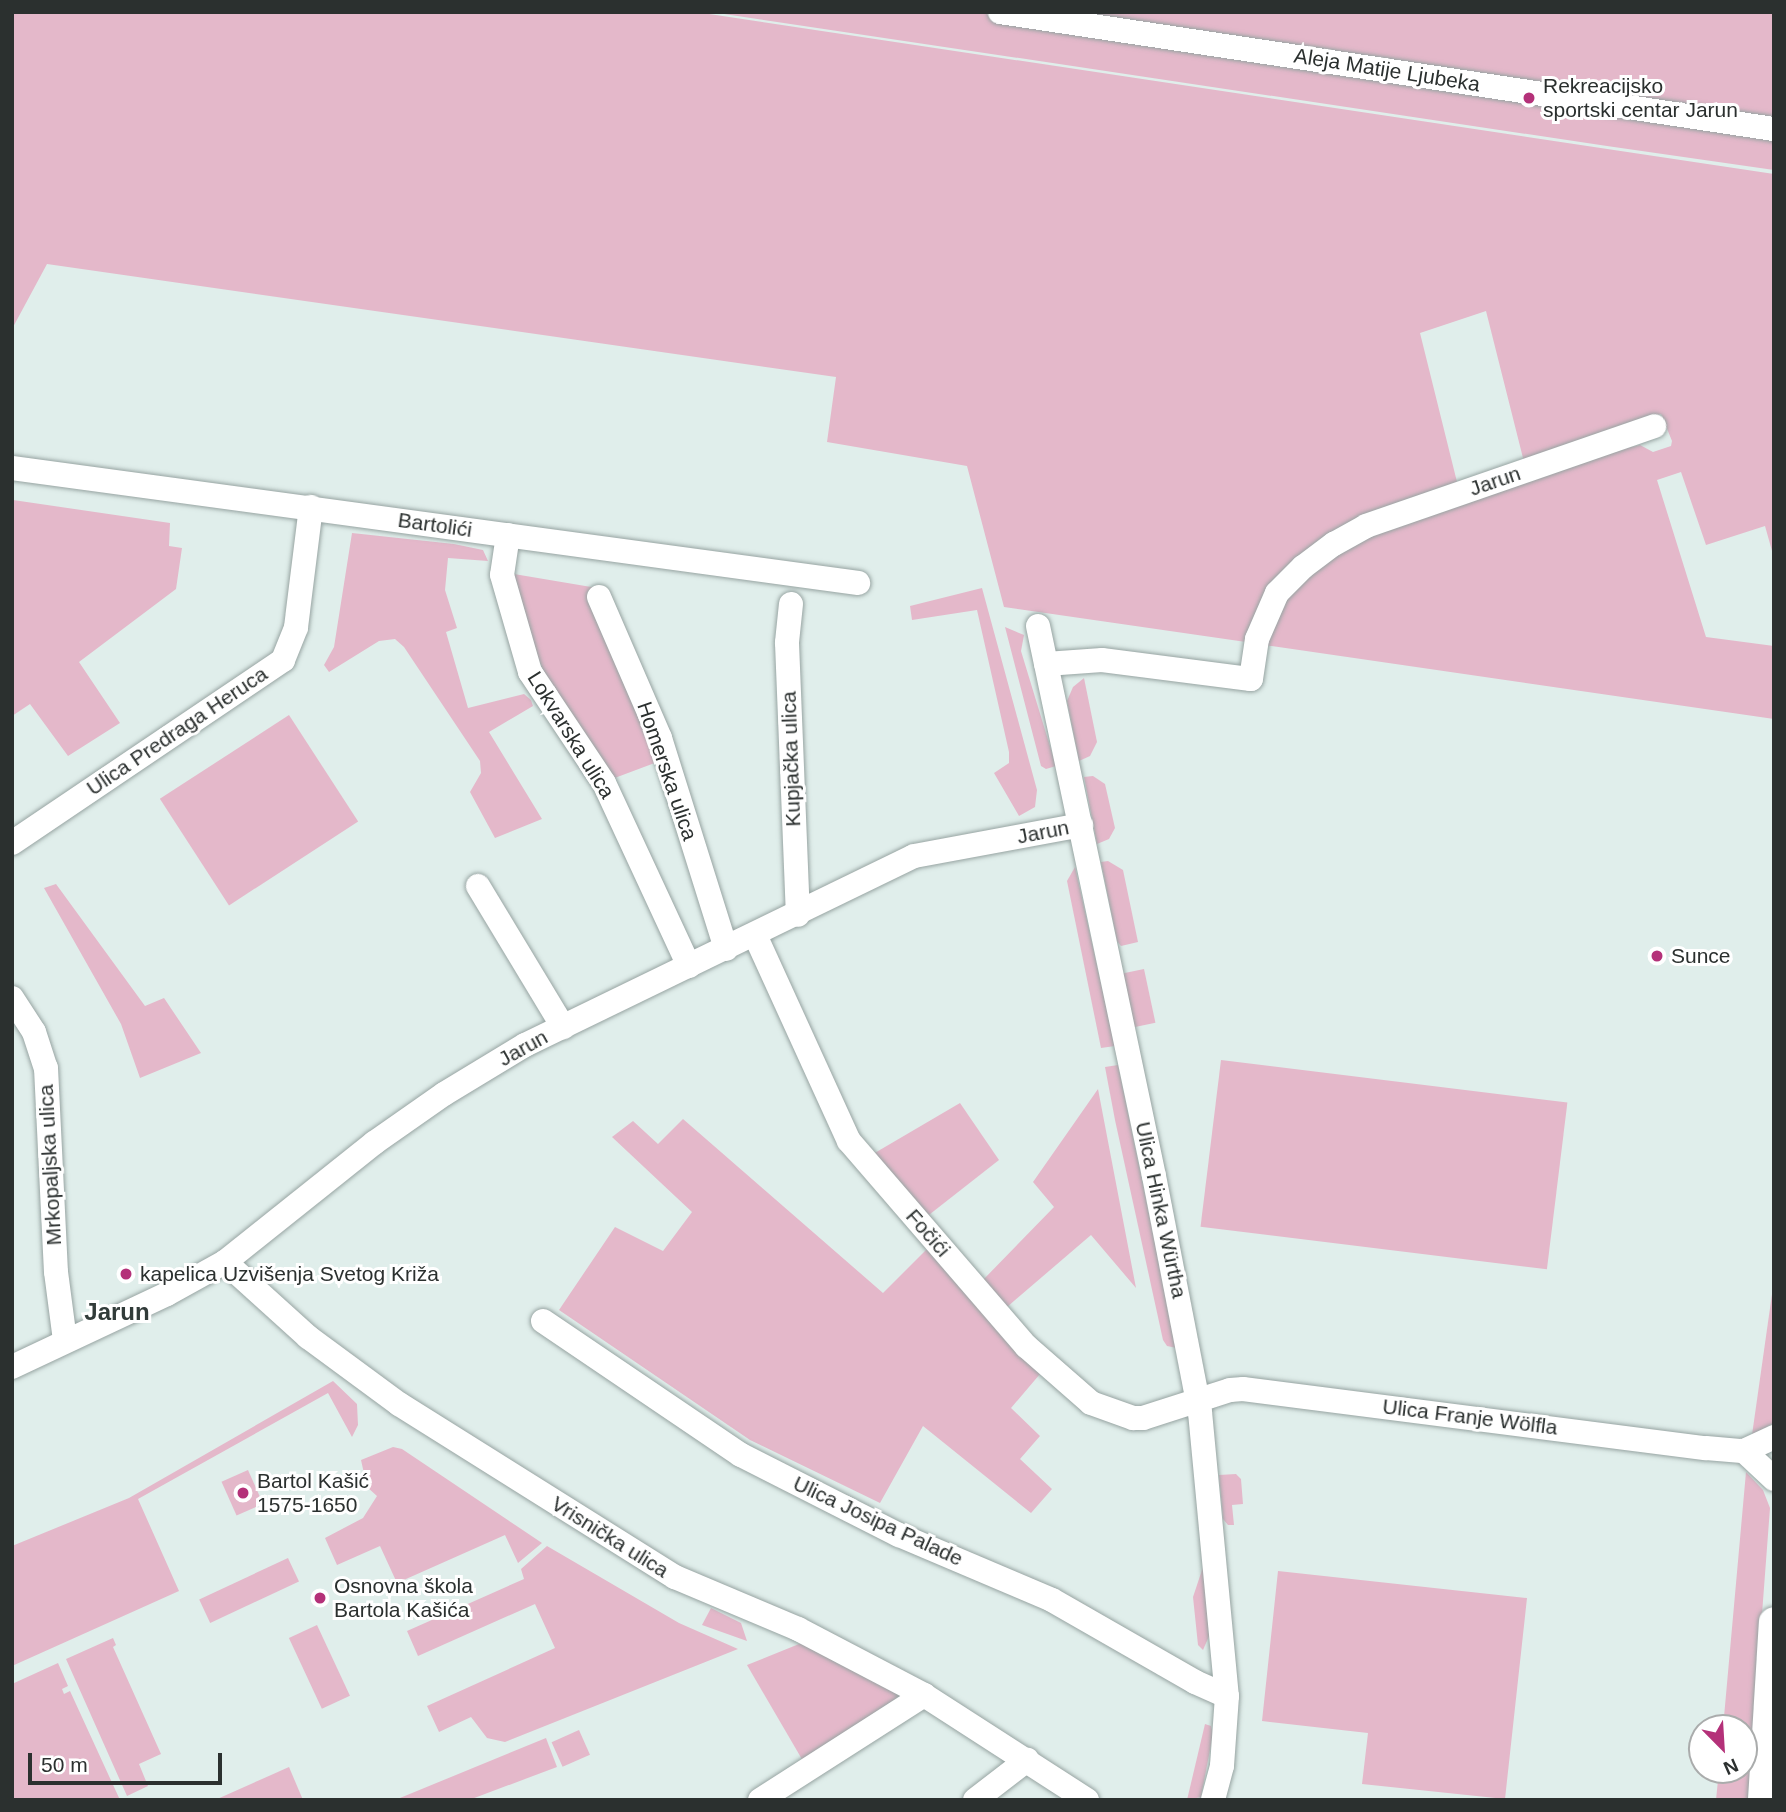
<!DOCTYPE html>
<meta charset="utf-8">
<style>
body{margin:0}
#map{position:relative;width:1786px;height:1812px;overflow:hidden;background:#e0eeeb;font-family:Helvetica,sans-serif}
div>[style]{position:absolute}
.green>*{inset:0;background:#e4b8ca;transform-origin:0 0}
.roads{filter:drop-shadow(0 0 2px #97a4a2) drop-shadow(0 0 2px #97a4a2)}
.minor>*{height:24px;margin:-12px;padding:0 12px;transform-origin:12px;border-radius:12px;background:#fff}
.tertiary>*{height:30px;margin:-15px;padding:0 15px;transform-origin:15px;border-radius:15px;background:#fff}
.dots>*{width:19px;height:19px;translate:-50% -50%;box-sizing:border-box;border:4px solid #fff;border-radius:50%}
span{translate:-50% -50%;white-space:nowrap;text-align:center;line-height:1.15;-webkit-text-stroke:6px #fff;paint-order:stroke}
.street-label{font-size:21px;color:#2b302f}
.poi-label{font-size:21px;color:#2b302f}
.left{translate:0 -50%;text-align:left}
.quarter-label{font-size:24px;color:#313b39;font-weight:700}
.frame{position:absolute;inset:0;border:14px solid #2b302f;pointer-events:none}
.north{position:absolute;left:1688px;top:1714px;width:70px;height:70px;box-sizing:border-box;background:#fff;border:2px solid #aaacac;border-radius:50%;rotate:156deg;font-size:19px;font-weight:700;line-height:28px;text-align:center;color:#2b302f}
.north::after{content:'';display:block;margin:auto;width:24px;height:32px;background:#b43179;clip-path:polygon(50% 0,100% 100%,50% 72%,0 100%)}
.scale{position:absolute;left:28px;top:1753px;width:194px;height:32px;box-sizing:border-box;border:4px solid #2b302f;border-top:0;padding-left:9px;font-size:21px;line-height:24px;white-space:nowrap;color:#2b302f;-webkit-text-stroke:5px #fff;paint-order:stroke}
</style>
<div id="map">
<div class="green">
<i style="clip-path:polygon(12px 12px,696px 12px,1774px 174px,1774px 558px,1765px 526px,1706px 545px,1681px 472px,1657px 480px,1706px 637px,1774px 646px,1774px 719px,1264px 645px,1280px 606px,1288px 595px,1328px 558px,1358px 539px,1390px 525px,1614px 451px,1640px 445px,1653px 452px,1671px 446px,1672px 441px,1661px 414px,1524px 462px,1486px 311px,1420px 333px,1457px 482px,1364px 520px,1289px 569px,1259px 607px,1246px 642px,1004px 607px,967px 466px,827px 442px,836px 377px,47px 264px,12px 329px)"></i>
<i style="clip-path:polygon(711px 12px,1774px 12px,1774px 170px,1607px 146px)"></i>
<i style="clip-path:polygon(13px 500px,170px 523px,169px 546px,182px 548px,176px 589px,79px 662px,120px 723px,68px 756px,30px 704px,12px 716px)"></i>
<i style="clip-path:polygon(352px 533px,454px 544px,483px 550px,488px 561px,448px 558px,445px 590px,457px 628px,446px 632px,468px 708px,524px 694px,531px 700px,533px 706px,489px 732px,542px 819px,495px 838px,470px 792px,481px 773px,480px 761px,404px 647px,395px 639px,379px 641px,329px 672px,324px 665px,334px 647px)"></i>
<i style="clip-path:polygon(514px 574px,609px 590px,592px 600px,660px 761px,612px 779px,554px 695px,538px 658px)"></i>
<i style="clip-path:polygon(982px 588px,1037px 790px,1035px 807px,1019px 816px,994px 773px,1009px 763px,1009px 752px,977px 610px,912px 620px,910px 606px)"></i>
<i style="clip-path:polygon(1005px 627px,1024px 635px,1021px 651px,1056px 766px,1046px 769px,1041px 766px)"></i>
<i style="clip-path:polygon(1084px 678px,1097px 742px,1090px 756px,1079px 761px,1067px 701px,1073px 687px)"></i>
<i style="left:289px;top:715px;width:127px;height:154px;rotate:57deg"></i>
<i style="clip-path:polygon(1093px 776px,1105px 784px,1115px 828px,1109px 839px,1097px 844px,1084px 777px)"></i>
<i style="clip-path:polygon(1108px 861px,1123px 870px,1138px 942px,1121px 946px,1117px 941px,1101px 862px)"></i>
<i style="clip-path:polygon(1075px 867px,1115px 1046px,1101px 1048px,1067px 881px)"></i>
<i style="clip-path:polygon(56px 884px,145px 1006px,164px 998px,201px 1053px,140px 1078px,121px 1024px,44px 888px)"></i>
<i style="left:1144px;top:969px;width:55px;height:22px;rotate:78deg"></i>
<i style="left:1221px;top:1060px;width:349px;height:168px;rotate:7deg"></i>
<i style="clip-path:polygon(1118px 1065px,1177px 1348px,1167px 1346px,1163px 1340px,1115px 1120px,1105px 1067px)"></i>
<i style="clip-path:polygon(1098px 1089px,1136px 1288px,1091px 1235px,1007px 1307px,983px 1280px,1054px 1207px,1033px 1182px)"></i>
<i style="clip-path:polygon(960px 1103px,999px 1160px,925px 1218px,873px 1154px)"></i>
<i style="clip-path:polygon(683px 1119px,883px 1293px,927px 1249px,1040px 1374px,1011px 1408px,1040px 1436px,1020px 1459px,1052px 1489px,1031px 1513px,923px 1426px,880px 1503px,750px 1440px,559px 1310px,615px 1227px,663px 1251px,692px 1212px,612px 1137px,633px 1121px,658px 1144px)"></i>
<i style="clip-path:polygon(1774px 1280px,1774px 1423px,1752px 1435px)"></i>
<i style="clip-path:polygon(333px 1381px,357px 1404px,358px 1425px,352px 1437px,328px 1393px,138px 1499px,179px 1591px,12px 1666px,12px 1546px,129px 1498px)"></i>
<i style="clip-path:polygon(393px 1447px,402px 1449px,542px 1543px,518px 1563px,505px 1535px,397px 1583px,380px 1546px,337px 1565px,325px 1538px,363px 1518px,377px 1496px,367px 1487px,361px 1460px)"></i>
<i style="left:248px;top:1470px;width:37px;height:29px;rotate:66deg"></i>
<i style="clip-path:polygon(1746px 1472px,1763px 1490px,1770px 1508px,1748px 1800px,1716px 1800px,1719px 1770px,1744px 1770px,1744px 1728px,1723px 1728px)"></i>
<i style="clip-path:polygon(1236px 1474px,1241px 1479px,1243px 1504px,1232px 1505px,1234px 1525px,1228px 1525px,1223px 1519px,1219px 1475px)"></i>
<i style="clip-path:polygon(547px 1546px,679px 1623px,738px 1649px,505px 1742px,487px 1738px,471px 1717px,439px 1732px,427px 1706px,555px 1648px,535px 1604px,418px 1656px,407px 1631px,524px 1579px,521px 1569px)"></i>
<i style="left:288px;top:1558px;width:26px;height:98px;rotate:65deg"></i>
<i style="clip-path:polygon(1204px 1564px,1210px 1634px,1203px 1650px,1198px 1645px,1193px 1597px)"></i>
<i style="clip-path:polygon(1278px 1571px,1527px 1598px,1505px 1799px,1362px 1784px,1368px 1733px,1262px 1721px)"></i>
<i style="clip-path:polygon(711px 1608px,741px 1623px,747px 1641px,702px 1625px)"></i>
<i style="left:317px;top:1625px;width:78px;height:31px;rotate:65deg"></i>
<i style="clip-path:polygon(113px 1638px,116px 1645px,113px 1647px,161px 1754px,139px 1764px,148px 1786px,127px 1796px,66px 1659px)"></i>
<i style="clip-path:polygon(799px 1644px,813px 1644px,899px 1692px,898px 1697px,803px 1761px,747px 1665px)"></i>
<i style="clip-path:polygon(58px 1663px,68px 1686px,62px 1689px,64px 1694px,70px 1691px,120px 1800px,12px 1800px,12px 1684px)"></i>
<i style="clip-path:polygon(1205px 1724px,1211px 1726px,1213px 1734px,1201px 1797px,1187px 1800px)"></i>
<i style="left:579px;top:1730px;width:27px;height:30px;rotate:66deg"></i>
<i style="clip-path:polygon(546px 1738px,557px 1767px,469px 1800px,395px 1800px)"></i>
<i style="clip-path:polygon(289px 1767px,303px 1800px,215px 1800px)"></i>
</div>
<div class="roads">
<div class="minor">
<i style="left:1000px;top:12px;width:783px;rotate:8.6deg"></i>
<i style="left:12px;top:468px;width:854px;rotate:7.74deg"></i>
<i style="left:508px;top:535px;width:40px;rotate:98.5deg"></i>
<i style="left:502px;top:575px;width:101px;rotate:73.9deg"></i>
<i style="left:530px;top:672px;width:133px;rotate:56.3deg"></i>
<i style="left:604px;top:783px;width:202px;rotate:65.1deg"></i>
<i style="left:599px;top:597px;width:154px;rotate:66.6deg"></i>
<i style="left:660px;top:738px;width:221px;rotate:72.6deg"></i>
<i style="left:791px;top:604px;width:39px;rotate:96deg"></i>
<i style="left:787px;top:643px;width:272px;rotate:87.7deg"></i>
<i style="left:1038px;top:626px;width:562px;rotate:78.09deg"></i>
<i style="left:1154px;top:1176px;width:240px;rotate:79deg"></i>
<i style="left:1200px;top:1412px;width:285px;rotate:84.6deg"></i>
<i style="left:1227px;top:1696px;width:70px;rotate:94.1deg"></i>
<i style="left:1222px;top:1766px;width:35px;rotate:105deg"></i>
<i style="left:1046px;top:664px;width:56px;rotate:-4.1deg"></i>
<i style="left:1102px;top:660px;width:150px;rotate:7.3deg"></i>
<i style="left:1251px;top:679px;width:40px;rotate:-81.5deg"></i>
<i style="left:1257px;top:639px;width:50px;rotate:-66.5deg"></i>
<i style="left:1277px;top:593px;width:37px;rotate:-45deg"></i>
<i style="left:1303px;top:567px;width:39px;rotate:-37deg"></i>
<i style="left:1334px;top:544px;width:37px;rotate:-29deg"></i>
<i style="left:1366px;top:526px;width:305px;rotate:-19.1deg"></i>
<i style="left:12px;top:843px;width:327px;rotate:-34deg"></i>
<i style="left:283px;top:660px;width:35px;rotate:-68deg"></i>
<i style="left:296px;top:627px;width:121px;rotate:-82.9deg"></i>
<i style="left:478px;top:886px;width:165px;rotate:58.9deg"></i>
<i style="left:755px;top:935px;width:226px;rotate:65.5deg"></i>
<i style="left:849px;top:1141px;width:271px;rotate:49.2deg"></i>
<i style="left:1026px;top:1346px;width:86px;rotate:41.2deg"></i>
<i style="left:1091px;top:1403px;width:45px;rotate:19.7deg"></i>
<i style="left:1133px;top:1418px;width:10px"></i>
<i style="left:1143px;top:1418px;width:91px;rotate:-17.8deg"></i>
<i style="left:1230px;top:1390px;width:13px;rotate:-4deg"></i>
<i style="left:1243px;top:1389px;width:467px;rotate:7.3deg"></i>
<i style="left:1706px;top:1448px;width:38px;rotate:5deg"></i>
<i style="left:1744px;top:1451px;width:33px;rotate:-25deg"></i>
<i style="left:12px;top:998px;width:40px;rotate:57.1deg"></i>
<i style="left:34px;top:1032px;width:38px;rotate:72deg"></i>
<i style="left:46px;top:1068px;width:204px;rotate:87.2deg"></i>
<i style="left:56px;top:1272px;width:69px;rotate:82.5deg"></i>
<i style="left:225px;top:1262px;width:112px;rotate:42.1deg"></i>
<i style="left:308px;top:1337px;width:113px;rotate:36.4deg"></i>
<i style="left:399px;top:1404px;width:326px;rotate:32.1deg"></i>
<i style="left:675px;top:1577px;width:134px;rotate:22.9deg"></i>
<i style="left:798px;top:1629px;width:142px;rotate:27.6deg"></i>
<i style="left:924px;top:1695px;width:194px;rotate:32.8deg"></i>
<i style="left:543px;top:1321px;width:239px;rotate:34.1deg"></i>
<i style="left:741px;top:1455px;width:177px;rotate:26.9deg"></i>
<i style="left:899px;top:1535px;width:166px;rotate:23deg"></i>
<i style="left:1052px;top:1600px;width:165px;rotate:29.8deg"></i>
<i style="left:1195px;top:1682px;width:35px;rotate:24deg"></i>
<i style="left:12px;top:1367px;width:171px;rotate:-25.2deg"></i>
<i style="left:167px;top:1294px;width:66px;rotate:-28.9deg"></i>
<i style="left:225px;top:1262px;width:191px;rotate:-38.6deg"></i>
<i style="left:374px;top:1143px;width:85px;rotate:-35deg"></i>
<i style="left:444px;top:1094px;width:95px;rotate:-31.2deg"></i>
<i style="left:525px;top:1045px;width:432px;rotate:-25.9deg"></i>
<i style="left:914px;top:856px;width:170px;rotate:-10.5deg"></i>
<i style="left:1744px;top:1451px;width:41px;rotate:43deg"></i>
<i style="left:760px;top:1800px;width:195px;rotate:-32.6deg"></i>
<i style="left:975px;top:1800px;width:66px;rotate:-37.6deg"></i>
</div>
<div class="tertiary">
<i style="left:1763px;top:1800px;width:178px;rotate:-86.5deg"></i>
</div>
</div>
<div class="dots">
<i style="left:1529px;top:98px;background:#b43179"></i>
<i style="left:1657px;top:956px;background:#b43179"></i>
<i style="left:126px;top:1274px;background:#b43179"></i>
<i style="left:243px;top:1493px;background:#b43179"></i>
<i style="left:320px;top:1598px;background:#b43179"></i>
</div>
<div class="street-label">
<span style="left:1387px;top:70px;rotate:9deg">Aleja Matije Ljubeka</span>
<span style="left:1495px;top:481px;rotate:-19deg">Jarun</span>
<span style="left:435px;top:525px;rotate:8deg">Bartolići</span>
<span style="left:177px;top:731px;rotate:-34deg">Ulica Predraga Heruca</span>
<span style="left:571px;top:735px;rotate:58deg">Lokvarska ulica</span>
<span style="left:791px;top:759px;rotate:-92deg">Kupjačka ulica</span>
<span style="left:667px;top:771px;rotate:71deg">Homerska ulica</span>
<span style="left:1043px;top:832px;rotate:-11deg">Jarun</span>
<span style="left:523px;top:1048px;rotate:-29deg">Jarun</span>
<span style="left:50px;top:1165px;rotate:-93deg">Mrkopaljska ulica</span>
<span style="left:1161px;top:1210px;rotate:78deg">Ulica Hinka Würtha</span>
<span style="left:928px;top:1233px;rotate:49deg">Fočići</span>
<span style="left:1470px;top:1417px;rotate:7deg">Ulica Franje Wölfla</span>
<span style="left:878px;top:1521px;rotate:25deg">Ulica Josipa Palade</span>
<span style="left:610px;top:1537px;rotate:32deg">Vrisnička ulica</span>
</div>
<div class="poi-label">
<span class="left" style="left:1543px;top:98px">Rekreacijsko<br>sportski centar Jarun</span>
<span class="left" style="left:1671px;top:956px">Sunce</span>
<span class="left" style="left:140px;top:1274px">kapelica Uzvišenja Svetog Križa</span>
<span class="left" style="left:257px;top:1493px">Bartol Kašić<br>1575-1650</span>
<span class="left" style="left:334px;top:1598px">Osnovna škola<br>Bartola Kašića</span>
</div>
<div class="quarter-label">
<span style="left:117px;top:1312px">Jarun</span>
</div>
<div class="frame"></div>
<div class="north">N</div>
<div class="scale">50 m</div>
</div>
